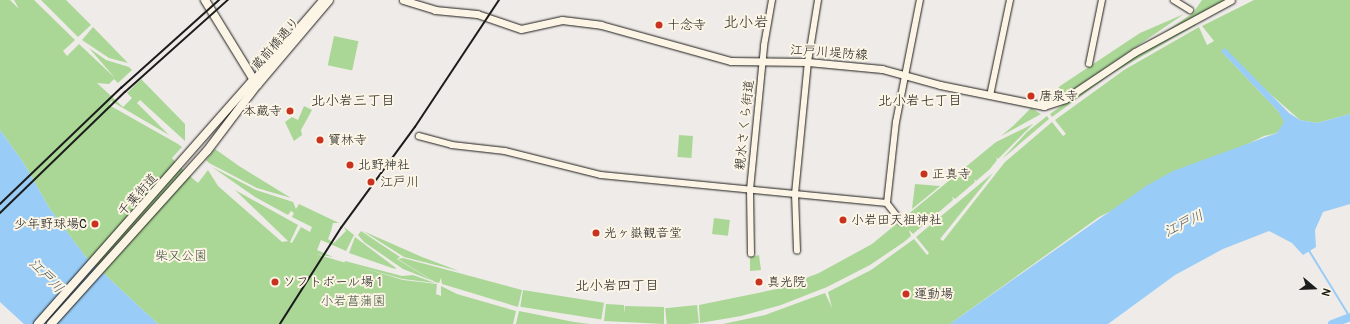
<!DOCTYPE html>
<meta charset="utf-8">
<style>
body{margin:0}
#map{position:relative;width:1350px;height:324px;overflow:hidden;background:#efebe8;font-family:Pangolin,"Klee One",sans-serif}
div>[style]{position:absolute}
.green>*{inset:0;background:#aad796;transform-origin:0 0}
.water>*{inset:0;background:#99ccf6}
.stream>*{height:1.5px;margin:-0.75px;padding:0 0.75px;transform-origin:0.75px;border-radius:0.75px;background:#99ccf6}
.river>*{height:8px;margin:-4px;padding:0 4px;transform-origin:4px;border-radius:4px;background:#99ccf6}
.roads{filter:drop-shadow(0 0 1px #1c1c1c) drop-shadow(0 0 1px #1c1c1c)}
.minor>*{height:5.5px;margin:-2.75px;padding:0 2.75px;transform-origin:2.75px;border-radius:2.75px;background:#fcf5e5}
.major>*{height:7px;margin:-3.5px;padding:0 3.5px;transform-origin:3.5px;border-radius:3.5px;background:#fcf5e5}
.highway>*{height:8px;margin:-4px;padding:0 4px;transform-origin:4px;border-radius:4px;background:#fcf5e5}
.rail>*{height:1.5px;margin:-0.75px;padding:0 0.75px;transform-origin:0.75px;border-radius:0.75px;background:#1c1c1c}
.dots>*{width:11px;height:11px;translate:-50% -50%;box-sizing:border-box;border:2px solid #fcf5e5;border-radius:50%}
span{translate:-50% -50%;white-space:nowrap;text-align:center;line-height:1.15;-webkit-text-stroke:4px #fcf5e5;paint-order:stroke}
.poi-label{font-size:13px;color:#1c1c1c}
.left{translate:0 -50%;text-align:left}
.right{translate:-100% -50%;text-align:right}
.street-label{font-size:13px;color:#1c1c1c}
.park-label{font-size:13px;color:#475441}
.neighbourhood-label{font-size:14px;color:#1c1c1c}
.water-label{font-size:14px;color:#485a68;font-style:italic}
.quarter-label{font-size:15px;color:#1c1c1c}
.north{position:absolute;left:1294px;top:268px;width:40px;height:40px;-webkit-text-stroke:3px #fcf5e5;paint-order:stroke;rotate:109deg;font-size:11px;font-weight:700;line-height:16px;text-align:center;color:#1c1c1c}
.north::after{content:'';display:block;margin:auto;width:14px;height:18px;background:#1c1c1c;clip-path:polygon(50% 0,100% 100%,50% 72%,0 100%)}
</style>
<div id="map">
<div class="green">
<i style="clip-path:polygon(0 0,10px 0,19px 9px,14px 0,34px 0,75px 40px,63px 51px,67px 56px,79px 44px,115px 78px,89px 48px,106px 60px,129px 67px,132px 70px,118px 83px,114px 79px,109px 84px,97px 83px,123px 107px,132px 98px,127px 93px,141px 79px,185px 124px,185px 141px,140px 100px,137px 103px,169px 135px,111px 101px,109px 105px,178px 144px,182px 147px,172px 158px,183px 170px,198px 183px,208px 170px,218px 186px,282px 242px,288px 241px,235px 190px,298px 225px,290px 242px,292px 243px,301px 227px,310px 232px,312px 227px,292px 217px,294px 213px,291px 211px,288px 215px,255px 197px,212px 167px,256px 190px,293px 202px,296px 209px,299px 204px,339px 223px,333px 223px,331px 231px,328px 239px,334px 243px,346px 231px,344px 227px,354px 235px,346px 251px,321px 240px,317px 250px,333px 257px,316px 254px,403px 280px,437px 284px,436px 294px,441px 296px,441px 286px,457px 294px,516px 311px,513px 324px,158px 324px,85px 256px,50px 209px,23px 162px,0 130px)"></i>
<i style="clip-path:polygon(41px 0,66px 0,91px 25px,78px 37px)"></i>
<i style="clip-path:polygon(1202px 0,1225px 0,1165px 32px,1193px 13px)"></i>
<i style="clip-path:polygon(1254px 0,1350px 0,1350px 114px,1317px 123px,1300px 120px,1221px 51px,1278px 111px,1285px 122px,1277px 133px,1264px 136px,1099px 217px,950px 324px,723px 324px,765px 315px,825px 293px,832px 308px,828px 292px,871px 270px,914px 239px,927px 255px,929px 253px,916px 237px,993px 173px,940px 239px,943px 241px,1005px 162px,1052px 122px,1063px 136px,1066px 134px,1055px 120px,1124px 70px,1199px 27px,1207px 45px,1214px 41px,1202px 26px)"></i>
<i style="clip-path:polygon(1184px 14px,1061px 98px,1043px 104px,1060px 86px,1140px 33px)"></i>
<i style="clip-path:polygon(1195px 22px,1196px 25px,1111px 74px,1052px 117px,1050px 114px,1118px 65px)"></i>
<i style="clip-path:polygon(93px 27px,127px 62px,128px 63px,109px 58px,82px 40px)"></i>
<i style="left:334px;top:36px;width:25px;height:30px;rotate:12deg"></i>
<i style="clip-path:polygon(304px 106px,312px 110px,301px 130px,302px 135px,294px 141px,285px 122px,292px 117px,298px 120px)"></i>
<i style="clip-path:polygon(1031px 108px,1041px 114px,1001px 136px,1013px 126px)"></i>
<i style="clip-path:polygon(1047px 116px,1049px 119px,1002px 159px,1027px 132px)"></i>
<i style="clip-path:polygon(1033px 124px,998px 159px,996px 157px,997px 160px,990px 169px,976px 181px,974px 179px,975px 182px,955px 199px,952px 197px,953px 200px,913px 234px,909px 230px,911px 236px,904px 242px,870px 265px,827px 287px,781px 305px,741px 316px,700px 323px,699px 305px,777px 289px,819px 273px,872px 244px,996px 142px)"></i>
<i style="left:679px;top:135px;width:14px;height:22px;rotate:4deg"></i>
<i style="clip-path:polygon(215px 149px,239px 166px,291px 198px,257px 188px,209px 163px,206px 160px)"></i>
<i style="clip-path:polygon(915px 184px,940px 186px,912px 209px)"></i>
<i style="left:714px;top:218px;width:16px;height:16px;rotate:7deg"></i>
<i style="clip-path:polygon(361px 231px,400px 257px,397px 259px,433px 281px,403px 269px,364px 242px,358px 235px)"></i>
<i style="clip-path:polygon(363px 231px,422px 257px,459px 271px,404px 257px)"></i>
<i style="clip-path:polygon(355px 237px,396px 268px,395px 269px,349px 253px)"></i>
<i style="clip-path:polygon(759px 255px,761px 270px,750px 271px,750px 257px)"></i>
<i style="clip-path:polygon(403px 258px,522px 290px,518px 307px,442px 284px,441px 278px,439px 283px,435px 282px,398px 259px)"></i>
<i style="clip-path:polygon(345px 261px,402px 276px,413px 275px,435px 283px,403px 279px,344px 263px)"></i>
<i style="left:523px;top:290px;width:82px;height:17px;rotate:9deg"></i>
<i style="clip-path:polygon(606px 304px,624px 305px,624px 314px,625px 306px,664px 307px,664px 324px,604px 321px)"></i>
<i style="left:697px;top:305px;width:18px;height:32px;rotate:84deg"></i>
<i style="clip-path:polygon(519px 311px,574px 322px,590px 324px,516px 324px)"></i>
</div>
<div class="water">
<i style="clip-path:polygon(1225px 48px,1289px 113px,1300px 120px,1317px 123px,1350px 114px,1350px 204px,1323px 212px,1315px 230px,1316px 247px,1303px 255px,1292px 243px,1269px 231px,1223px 249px,1175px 275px,1108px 324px,950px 324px,1146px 186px,1173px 171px,1277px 133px,1284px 122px,1278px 111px,1221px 51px)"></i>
<i style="clip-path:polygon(0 130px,23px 162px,50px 209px,85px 256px,158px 324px,24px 324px,0 302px)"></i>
</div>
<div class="stream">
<i style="left:1309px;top:250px;width:76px;rotate:58.4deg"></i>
</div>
<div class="river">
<i style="left:1332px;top:324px;width:19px;rotate:-21deg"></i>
</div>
<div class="roads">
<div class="minor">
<i style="left:1174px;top:0;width:19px;rotate:32deg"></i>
<i style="left:1089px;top:64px;width:65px;rotate:-78.5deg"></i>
<i style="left:990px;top:96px;width:98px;rotate:-78.2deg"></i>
<i style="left:419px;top:136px;width:34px;rotate:15deg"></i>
<i style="left:452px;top:145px;width:53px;rotate:6.5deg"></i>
<i style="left:505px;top:151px;width:99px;rotate:14deg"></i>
<i style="left:601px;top:175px;width:287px;rotate:5.6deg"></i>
<i style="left:887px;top:203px;width:23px;rotate:52deg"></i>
<i style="left:887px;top:203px;width:81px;rotate:-83.7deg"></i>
<i style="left:896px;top:122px;width:124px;rotate:-78.9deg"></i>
<i style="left:797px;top:251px;width:57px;rotate:-92deg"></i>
<i style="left:795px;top:194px;width:133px;rotate:-84.4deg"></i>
<i style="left:808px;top:62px;width:63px;rotate:-80.8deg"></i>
<i style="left:751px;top:254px;width:64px;rotate:-90.9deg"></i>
<i style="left:750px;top:190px;width:145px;rotate:-84.4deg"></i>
<i style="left:764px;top:46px;width:47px;rotate:-80.1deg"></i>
</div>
<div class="major">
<i style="left:403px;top:0;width:34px;rotate:17deg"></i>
<i style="left:435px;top:10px;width:42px;rotate:5.4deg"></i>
<i style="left:477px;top:14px;width:46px;rotate:18.8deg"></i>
<i style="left:521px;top:29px;width:42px;rotate:-12.4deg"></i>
<i style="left:562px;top:20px;width:39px;rotate:7deg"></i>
<i style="left:601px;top:25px;width:135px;rotate:15.5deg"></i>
<i style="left:731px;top:61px;width:77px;rotate:0.7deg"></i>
<i style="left:808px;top:62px;width:74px;rotate:5.4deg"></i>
<i style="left:882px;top:69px;width:60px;rotate:15.4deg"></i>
<i style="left:940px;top:85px;width:106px;rotate:11.4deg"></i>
<i style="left:1044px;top:106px;width:22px;rotate:-18deg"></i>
<i style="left:1065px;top:99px;width:84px;rotate:-33.9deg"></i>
<i style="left:1135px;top:52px;width:109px;rotate:-28.4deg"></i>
<i style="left:253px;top:80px;width:106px;rotate:-49.2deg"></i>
<i style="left:257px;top:85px;width:111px;rotate:-49.7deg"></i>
</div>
<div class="highway">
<i style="left:38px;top:324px;width:325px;rotate:-48.6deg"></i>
<i style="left:51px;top:324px;width:233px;rotate:-48deg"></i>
<i style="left:207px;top:151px;width:83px;rotate:-52.9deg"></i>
<i style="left:257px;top:85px;width:100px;rotate:-121.5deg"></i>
</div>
</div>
<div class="rail">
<i style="left:0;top:204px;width:168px;rotate:-43.8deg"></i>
<i style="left:121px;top:88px;width:132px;rotate:-41.9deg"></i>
<i style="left:0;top:213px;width:174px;rotate:-44.1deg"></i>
<i style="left:125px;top:92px;width:138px;rotate:-41.8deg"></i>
<i style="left:280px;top:324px;width:114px;rotate:-57.6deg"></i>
<i style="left:341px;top:228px;width:125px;rotate:-53.8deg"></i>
<i style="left:415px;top:127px;width:152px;rotate:-56.5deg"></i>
</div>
<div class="dots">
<i style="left:659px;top:25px;background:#c8321e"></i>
<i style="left:1031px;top:96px;background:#c8321e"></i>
<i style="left:290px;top:111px;background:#c8321e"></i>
<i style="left:320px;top:140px;background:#c8321e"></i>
<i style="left:350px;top:165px;background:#c8321e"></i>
<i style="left:924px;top:174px;background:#c8321e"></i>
<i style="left:371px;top:182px;background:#c8321e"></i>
<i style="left:843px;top:220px;background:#c8321e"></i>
<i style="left:95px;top:224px;background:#c8321e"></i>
<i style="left:596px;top:233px;background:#c8321e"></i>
<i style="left:275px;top:282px;background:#c8321e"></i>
<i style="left:759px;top:282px;background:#c8321e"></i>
<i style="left:906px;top:294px;background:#c8321e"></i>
</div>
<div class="poi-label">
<span class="left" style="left:667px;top:25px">十念寺</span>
<span class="left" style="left:1039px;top:96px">唐泉寺</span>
<span class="right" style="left:282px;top:111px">本藏寺</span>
<span class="left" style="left:328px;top:140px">寶林寺</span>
<span class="left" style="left:358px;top:165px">北野神社</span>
<span class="left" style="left:932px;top:174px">正真寺</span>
<span class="left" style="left:380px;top:182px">江戸川</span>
<span class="left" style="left:851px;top:220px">小岩田天祖神社</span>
<span class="right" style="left:87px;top:224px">少年野球場C</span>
<span class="left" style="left:604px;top:233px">光ヶ嶽観音堂</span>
<span class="left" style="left:283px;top:282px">ソフトボール場１</span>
<span class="left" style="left:767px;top:282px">真光院</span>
<span class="left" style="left:914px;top:294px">運動場</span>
</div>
<div class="street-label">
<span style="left:276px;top:44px;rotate:-49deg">蔵前橋通り</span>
<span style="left:829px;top:53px;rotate:4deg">江戸川堤防線</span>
<span style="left:745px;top:125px;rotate:-84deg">親水さくら街道</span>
<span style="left:138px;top:195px;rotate:-48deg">千葉街道</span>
</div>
<div class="park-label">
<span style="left:181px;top:256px">柴又公園</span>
<span style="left:353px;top:301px">小岩菖蒲園</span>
</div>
<div class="neighbourhood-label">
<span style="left:353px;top:101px">北小岩三丁目</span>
<span style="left:920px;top:101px">北小岩七丁目</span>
<span style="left:617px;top:286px">北小岩四丁目</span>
</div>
<div class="water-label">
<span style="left:1184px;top:224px;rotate:-26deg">江戸川</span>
<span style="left:46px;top:276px;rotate:46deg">江戸川</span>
</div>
<div class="quarter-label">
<span style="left:746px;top:23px">北小岩</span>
</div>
<div class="north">N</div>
</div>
